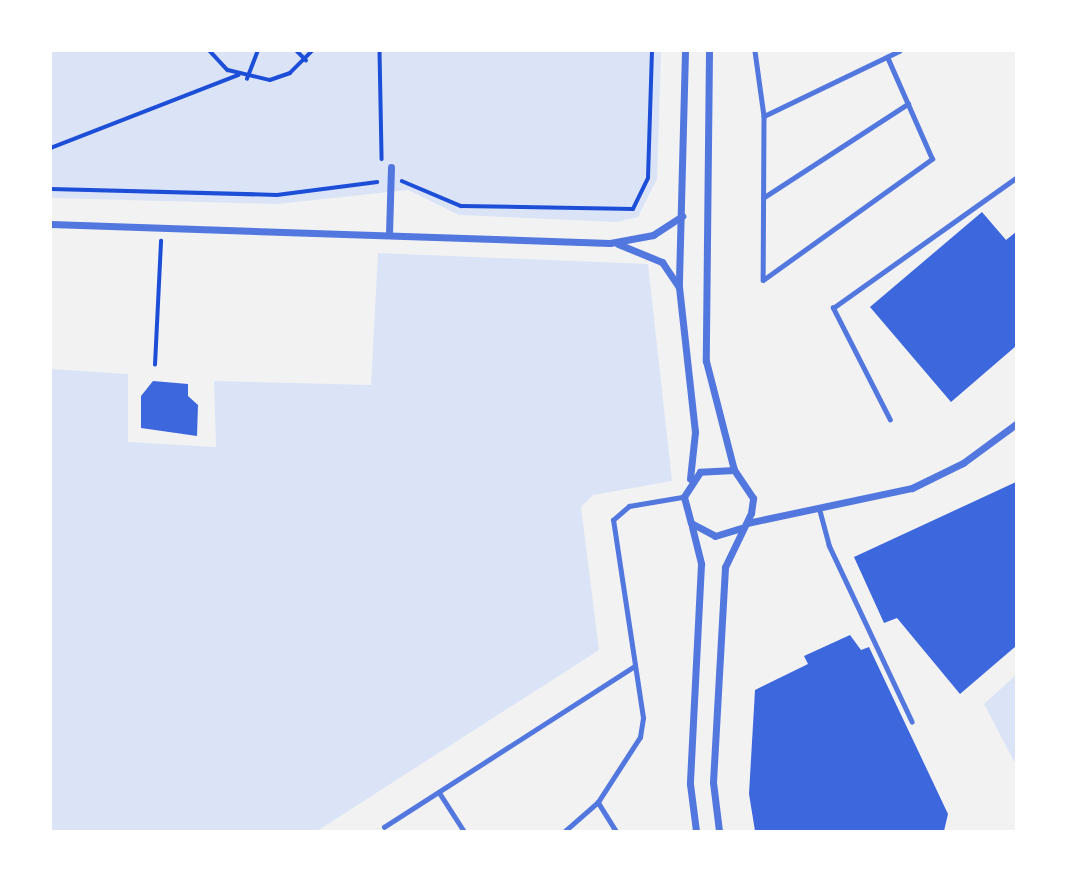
<!DOCTYPE html>
<style>
body{margin:0}
#map{position:relative;width:1067px;height:882px;overflow:hidden;background:#f2f2f2;font-family:Figtree,sans-serif}
div>[style]{position:absolute}
.green>*{inset:0;background:#dbe4f7}
.building>*{inset:0;background:#3d67dc}
.path>*{height:3.5px;margin:-1.75px;padding:0 1.75px;transform-origin:1.75px;border-radius:1.75px;background:#1d4ed8}
.service>*{height:4.5px;margin:-2.25px;padding:0 2.25px;transform-origin:2.25px;border-radius:2.25px;background:#5277de}
.minor>*{height:7px;margin:-3.5px;padding:0 3.5px;transform-origin:3.5px;border-radius:3.5px;background:#5277de}
span{translate:-50% -50%;white-space:nowrap;text-align:center;line-height:1.15;-webkit-text-stroke:6px #fff;paint-order:stroke}
.frame{position:absolute;inset:0;border:52px solid #fff;pointer-events:none}
</style>
<div id="map">
<div class="green">
<i style="clip-path:polygon(51px 51px,661px 51px,657px 179px,638px 217px,617px 222px,459px 215px,408px 190px,277px 204px,51px 198px)"></i>
<i style="clip-path:polygon(378px 253px,648px 264px,672px 481px,593px 495px,581px 507px,599px 650px,317px 831px,51px 831px,51px 369px,128px 374px,128px 442px,216px 447px,214px 381px,371px 385px)"></i>
<i style="clip-path:polygon(1016px 675px,1016px 765px,984px 704px)"></i>
</div>
<div class="building">
<i style="clip-path:polygon(982px 212px,1006px 240px,1016px 232px,1016px 346px,951px 402px,870px 307px)"></i>
<i style="clip-path:polygon(153px 381px,188px 384px,188px 396px,198px 405px,197px 436px,141px 428px,141px 396px)"></i>
<i style="clip-path:polygon(1016px 482px,1016px 646px,960px 694px,897px 618px,884px 623px,854px 557px)"></i>
<i style="clip-path:polygon(850px 635px,861px 650px,869px 647px,948px 814px,944px 831px,755px 831px,749px 794px,755px 690px,808px 664px,804px 656px)"></i>
</div>
<div class="path">
<i style="left:210px;top:51px;width:26px;rotate:47deg"></i>
<i style="left:228px;top:70px;width:43px;rotate:13.4deg"></i>
<i style="left:270px;top:80px;width:21px;rotate:-19deg"></i>
<i style="left:290px;top:73px;width:31px;rotate:-45deg"></i>
<i style="left:297px;top:51px;width:13px;rotate:45deg"></i>
<i style="left:380px;top:51px;width:108px;rotate:88.9deg"></i>
<i style="left:247px;top:79px;width:30px;rotate:-69deg"></i>
<i style="left:51px;top:148px;width:201px;rotate:-21.3deg"></i>
<i style="left:402px;top:181px;width:64px;rotate:23deg"></i>
<i style="left:461px;top:206px;width:172px;rotate:1deg"></i>
<i style="left:633px;top:209px;width:34px;rotate:-64deg"></i>
<i style="left:648px;top:178px;width:127px;rotate:-88.2deg"></i>
<i style="left:51px;top:189px;width:226px;rotate:1.5deg"></i>
<i style="left:277px;top:195px;width:101px;rotate:-7.4deg"></i>
<i style="left:155px;top:365px;width:124px;rotate:-87.2deg"></i>
</div>
<div class="service">
<i style="left:755px;top:51px;width:66px;rotate:82.1deg"></i>
<i style="left:764px;top:116px;width:150px;rotate:-25.7deg"></i>
<i style="left:764px;top:116px;width:164px;rotate:90.3deg"></i>
<i style="left:763px;top:280px;width:208px;rotate:-35.6deg"></i>
<i style="left:932px;top:159px;width:111px;rotate:-113.8deg"></i>
<i style="left:763px;top:198px;width:173px;rotate:-33deg"></i>
<i style="left:890px;top:420px;width:126px;rotate:-117deg"></i>
<i style="left:833px;top:308px;width:224px;rotate:-35.4deg"></i>
<i style="left:819px;top:507px;width:39px;rotate:75deg"></i>
<i style="left:829px;top:545px;width:195px;rotate:64.8deg"></i>
<i style="left:439px;top:792px;width:46px;rotate:57.3deg"></i>
<i style="left:598px;top:802px;width:34px;rotate:58deg"></i>
<i style="left:384px;top:827px;width:298px;rotate:-32.7deg"></i>
<i style="left:565px;top:831px;width:44px;rotate:-41.3deg"></i>
<i style="left:598px;top:802px;width:77px;rotate:-57.1deg"></i>
<i style="left:640px;top:737px;width:19px;rotate:-81deg"></i>
<i style="left:643px;top:718px;width:200px;rotate:-98.6deg"></i>
<i style="left:613px;top:520px;width:21px;rotate:-41deg"></i>
<i style="left:629px;top:506px;width:55px;rotate:-9.5deg"></i>
</div>
<div class="minor">
<i style="left:685px;top:51px;width:236px;rotate:91.5deg"></i>
<i style="left:679px;top:287px;width:146px;rotate:83.7deg"></i>
<i style="left:695px;top:432px;width:47px;rotate:96.1deg"></i>
<i style="left:709px;top:51px;width:310px;rotate:90.6deg"></i>
<i style="left:706px;top:361px;width:113px;rotate:75.6deg"></i>
<i style="left:51px;top:224px;width:559px;rotate:1.95deg"></i>
<i style="left:610px;top:243px;width:44px;rotate:-10.5deg"></i>
<i style="left:653px;top:235px;width:35px;rotate:-33deg"></i>
<i style="left:389px;top:234px;width:67px;rotate:-88.3deg"></i>
<i style="left:618px;top:244px;width:48px;rotate:22.2deg"></i>
<i style="left:662px;top:262px;width:30px;rotate:56deg"></i>
<i style="left:747px;top:523px;width:169px;rotate:-12deg"></i>
<i style="left:912px;top:488px;width:57px;rotate:-26.1deg"></i>
<i style="left:963px;top:463px;width:66px;rotate:-36.3deg"></i>
<i style="left:692px;top:527px;width:38px;rotate:76deg"></i>
<i style="left:701px;top:564px;width:220px;rotate:92.9deg"></i>
<i style="left:690px;top:784px;width:47px;rotate:82.7deg"></i>
<i style="left:719px;top:831px;width:49px;rotate:-97deg"></i>
<i style="left:713px;top:782px;width:215px;rotate:-86.8deg"></i>
<i style="left:725px;top:567px;width:60px;rotate:-64.3deg"></i>
<i style="left:751px;top:513px;width:15px;rotate:-82deg"></i>
<i style="left:753px;top:498px;width:34px;rotate:-124deg"></i>
<i style="left:734px;top:470px;width:34px;rotate:177deg"></i>
<i style="left:700px;top:472px;width:30px;rotate:123deg"></i>
<i style="left:684px;top:497px;width:27px;rotate:75deg"></i>
<i style="left:691px;top:523px;width:27px;rotate:28deg"></i>
<i style="left:715px;top:536px;width:27px;rotate:-17deg"></i>
</div>
<div class="frame"></div>
</div>
